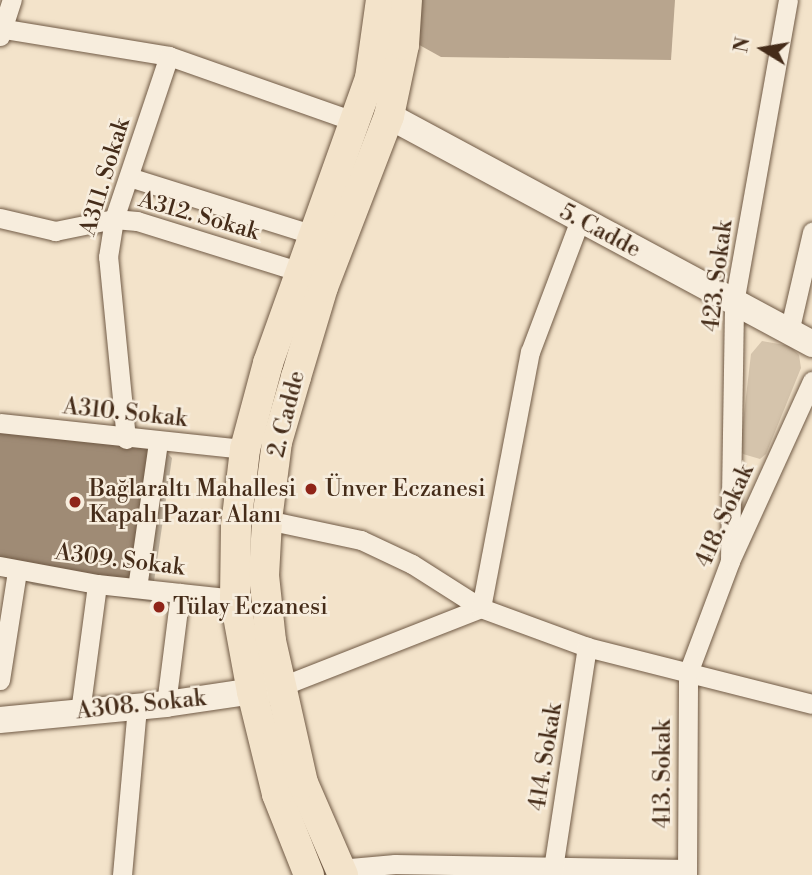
<!DOCTYPE html>
<meta charset="utf-8">
<style>
body{margin:0}
#map{position:relative;width:812px;height:875px;overflow:hidden;background:#f3e3ca;font-family:"Libre Bodoni",serif}
div>[style]{position:absolute}
.green>*{inset:0;background:#d5c4ac}
.water>*{inset:0;background:#b8a58e}
.shadow>*{inset:0;background:#0003}
.building>*{inset:0;background:#9f8b75}
.roads{filter:drop-shadow(0 0 2px #705a45) drop-shadow(0 0 2px #705a45)}
.minor>*{height:19px;margin:-9.5px;padding:0 9.5px;transform-origin:9.5px;border-radius:9.5px;background:#f7eddd}
.secondary>*{height:26px;margin:-13px;padding:0 13px;transform-origin:13px;border-radius:13px;background:#f7eddd}
.primary>*{height:30px;margin:-15px;padding:0 15px;transform-origin:15px;border-radius:15px;background:#f3e3ca}
.dots>*{width:19px;height:19px;translate:-50% -50%;box-sizing:border-box;border:4px solid #f7eddd;border-radius:50%}
span{translate:-50% -50%;white-space:nowrap;text-align:center;line-height:1.15;-webkit-text-stroke:5px #f7eddd;paint-order:stroke}
.street-label{font-size:23px;color:#452c19}
.poi-label{font-size:23px;color:#452c19}
.left{translate:0 -50%;text-align:left}
.north{position:absolute;left:728px;top:14px;width:70px;height:70px;-webkit-text-stroke:5px #f7eddd;paint-order:stroke;rotate:281deg;font-size:19px;font-weight:700;line-height:28px;text-align:center;color:#452c19}
.north::after{content:'';display:block;margin:auto;width:24px;height:32px;background:#452c19;clip-path:polygon(50% 0,100% 100%,50% 72%,0 100%)}
</style>
<div id="map">
<div class="green">
<i style="clip-path:polygon(762px 341px,790px 346px,799px 355px,801px 368px,766px 454px,760px 459px,743px 454px,740px 448px,751px 354px)"></i>
</div>
<div class="water">
<i style="clip-path:polygon(405px 0,675px 0,671px 60px,441px 57px,405px 37px)"></i>
</div>
<div class="shadow">
<i style="clip-path:polygon(157px 443px,172px 458px,151px 602px,33px 585px,0 568px)"></i>
</div>
<div class="building">
<i style="clip-path:polygon(0 423px,158px 442px,137px 588px,0 563px)"></i>
</div>
<div class="roads">
<div class="minor">
<i style="left:5px;top:29px;width:166px;rotate:9.3deg"></i>
<i style="left:169px;top:56px;width:198px;rotate:19.4deg"></i>
<i style="left:0;top:36px;width:38px;rotate:-72deg"></i>
<i style="left:129px;top:177px;width:194px;rotate:17.4deg"></i>
<i style="left:0;top:218px;width:57px;rotate:13.3deg"></i>
<i style="left:55px;top:231px;width:60px;rotate:-11.5deg"></i>
<i style="left:114px;top:219px;width:23px;rotate:5deg"></i>
<i style="left:137px;top:221px;width:172px;rotate:17.3deg"></i>
<i style="left:789px;top:332px;width:103px;rotate:-77deg"></i>
<i style="left:0;top:423px;width:246px;rotate:6.1deg"></i>
<i style="left:126px;top:439px;width:183px;rotate:-95.6deg"></i>
<i style="left:108px;top:257px;width:38px;rotate:-81deg"></i>
<i style="left:114px;top:219px;width:172px;rotate:-71.4deg"></i>
<i style="left:267px;top:520px;width:96px;rotate:12deg"></i>
<i style="left:361px;top:540px;width:56px;rotate:25.2deg"></i>
<i style="left:412px;top:564px;width:82px;rotate:32.5deg"></i>
<i style="left:481px;top:608px;width:113px;rotate:20.2deg"></i>
<i style="left:587px;top:647px;width:232px;rotate:14.2deg"></i>
<i style="left:730px;top:561px;width:258px;rotate:-89.1deg"></i>
<i style="left:734px;top:303px;width:308px;rotate:-79.9deg"></i>
<i style="left:0;top:566px;width:99px;rotate:10.5deg"></i>
<i style="left:97px;top:584px;width:139px;rotate:6.2deg"></i>
<i style="left:137px;top:588px;width:148px;rotate:-81.8deg"></i>
<i style="left:0;top:680px;width:110px;rotate:-81.1deg"></i>
<i style="left:282px;top:686px;width:214px;rotate:-21.4deg"></i>
<i style="left:481px;top:608px;width:261px;rotate:-79.2deg"></i>
<i style="left:530px;top:352px;width:141px;rotate:-69.3deg"></i>
<i style="left:166px;top:704px;width:112px;rotate:-82.8deg"></i>
<i style="left:80px;top:712px;width:129px;rotate:-82.4deg"></i>
<i style="left:339px;top:869px;width:56px;rotate:-5.1deg"></i>
<i style="left:395px;top:864px;width:292px;rotate:1deg"></i>
<i style="left:122px;top:875px;width:169px;rotate:-84.9deg"></i>
<i style="left:552px;top:875px;width:231px;rotate:-81.3deg"></i>
<i style="left:687px;top:875px;width:202px;rotate:-89.7deg"></i>
<i style="left:688px;top:673px;width:120px;rotate:-69.4deg"></i>
<i style="left:730px;top:561px;width:198px;rotate:-65.5deg"></i>
</div>
<div class="secondary">
<i style="left:389px;top:116px;width:481px;rotate:28.3deg"></i>
<i style="left:0;top:720px;width:167px;rotate:-5.5deg"></i>
<i style="left:166px;top:704px;width:108px;rotate:-8.5deg"></i>
</div>
<div class="primary">
<i style="left:309px;top:875px;width:87px;rotate:-111.6deg"></i>
<i style="left:277px;top:794px;width:105px;rotate:-103.8deg"></i>
<i style="left:252px;top:692px;width:95px;rotate:-100.4deg"></i>
<i style="left:235px;top:599px;width:73px;rotate:-89.2deg"></i>
<i style="left:236px;top:526px;width:78px;rotate:-83.3deg"></i>
<i style="left:245px;top:449px;width:89px;rotate:-75deg"></i>
<i style="left:268px;top:363px;width:303px;rotate:-70.3deg"></i>
<i style="left:370px;top:78px;width:79px;rotate:-82deg"></i>
<i style="left:343px;top:875px;width:100px;rotate:-113.5deg"></i>
<i style="left:303px;top:783px;width:146px;rotate:-102.7deg"></i>
<i style="left:271px;top:641px;width:65px;rotate:-96.1deg"></i>
<i style="left:264px;top:576px;width:56px;rotate:-86.9deg"></i>
<i style="left:267px;top:520px;width:79px;rotate:-82.7deg"></i>
<i style="left:277px;top:442px;width:68px;rotate:-73.7deg"></i>
<i style="left:296px;top:377px;width:94px;rotate:-73.3deg"></i>
<i style="left:323px;top:287px;width:183px;rotate:-68.9deg"></i>
<i style="left:389px;top:116px;width:73px;rotate:-78.1deg"></i>
<i style="left:404px;top:45px;width:45px;rotate:-86.2deg"></i>
</div>
</div>
<div class="dots">
<i style="left:311px;top:489px;background:#8f2418"></i>
<i style="left:75px;top:502px;background:#8f2418"></i>
<i style="left:159px;top:607px;background:#8f2418"></i>
</div>
<div class="street-label">
<span style="left:105px;top:177px;rotate:-73deg">A311. Sokak</span>
<span style="left:199px;top:216px;rotate:16deg">A312. Sokak</span>
<span style="left:600px;top:231px;rotate:28deg">5. Cadde</span>
<span style="left:718px;top:276px;rotate:-83deg">423. Sokak</span>
<span style="left:125px;top:413px;rotate:6deg">A310. Sokak</span>
<span style="left:287px;top:414px;rotate:-76deg">2. Cadde</span>
<span style="left:725px;top:516px;rotate:-66deg">418. Sokak</span>
<span style="left:120px;top:560px;rotate:7deg">A309. Sokak</span>
<span style="left:141px;top:705px;rotate:-6deg">A308. Sokak</span>
<span style="left:546px;top:757px;rotate:-81deg">414. Sokak</span>
<span style="left:663px;top:774px;rotate:-90deg">413. Sokak</span>
</div>
<div class="poi-label">
<span class="left" style="left:89px;top:502px">Bağlaraltı Mahallesi<br>Kapalı Pazar Alanı</span>
<span class="left" style="left:325px;top:489px">Ünver Eczanesi</span>
<span class="left" style="left:173px;top:607px">Tülay Eczanesi</span>
</div>
<div class="north">N</div>
</div>
